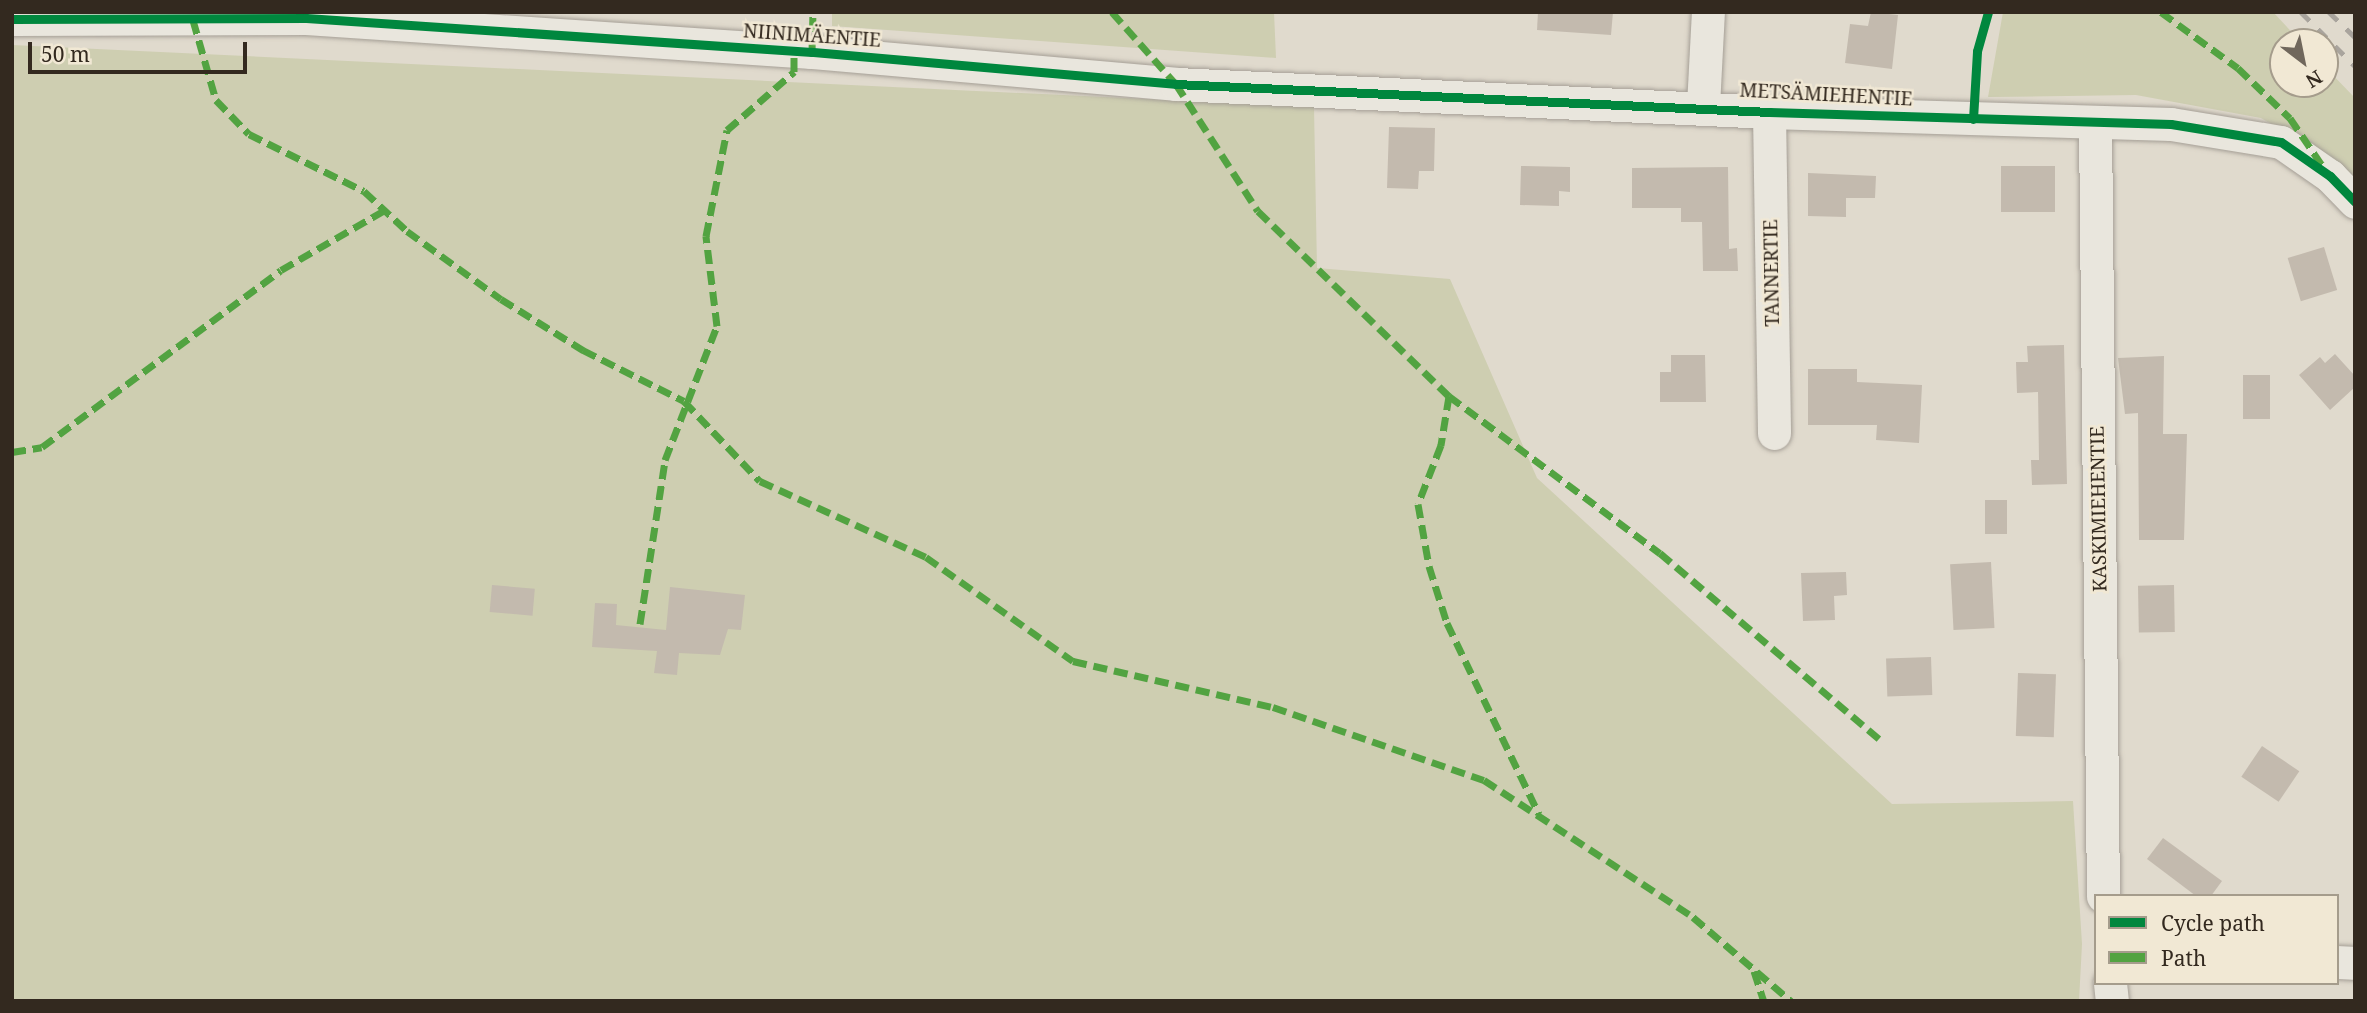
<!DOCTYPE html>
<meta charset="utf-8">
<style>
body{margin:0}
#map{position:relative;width:2367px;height:1013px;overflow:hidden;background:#e0dacd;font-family:"Noto Serif",serif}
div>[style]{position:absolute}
.green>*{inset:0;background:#ceceb1}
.building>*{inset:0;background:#c3baae;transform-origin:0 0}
.roads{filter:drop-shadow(0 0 2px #a59f96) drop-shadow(0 0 2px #a59f96)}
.minor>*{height:33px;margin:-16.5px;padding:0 16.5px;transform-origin:16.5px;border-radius:16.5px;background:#e9e6dd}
.rail>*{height:5px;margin-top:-2.5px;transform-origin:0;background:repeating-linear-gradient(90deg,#a9a49d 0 12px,transparent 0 24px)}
.quiet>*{height:7px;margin-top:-3.5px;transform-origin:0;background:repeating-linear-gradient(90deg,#52a341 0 14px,transparent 0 21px)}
.cycleway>*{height:9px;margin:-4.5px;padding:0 4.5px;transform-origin:4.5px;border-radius:4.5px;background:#00873e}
span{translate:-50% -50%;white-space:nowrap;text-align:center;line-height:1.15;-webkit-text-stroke:5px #f1e8d4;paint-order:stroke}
.street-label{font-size:19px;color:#33291f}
.frame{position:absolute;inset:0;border:14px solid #33291f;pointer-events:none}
.legend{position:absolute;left:2094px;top:894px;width:245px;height:91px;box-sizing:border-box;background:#f1e8d4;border:2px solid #a59c8c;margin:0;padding:9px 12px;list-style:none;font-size:21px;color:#33291f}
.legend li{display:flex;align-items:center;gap:14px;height:35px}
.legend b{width:35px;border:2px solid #a59c8c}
.north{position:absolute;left:2269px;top:28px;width:70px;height:70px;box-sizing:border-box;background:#f1e8d4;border:2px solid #a59c8c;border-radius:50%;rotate:148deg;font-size:19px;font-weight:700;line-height:28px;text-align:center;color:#33291f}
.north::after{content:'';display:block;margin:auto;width:24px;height:32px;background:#70675c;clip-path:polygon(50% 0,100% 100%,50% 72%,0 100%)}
.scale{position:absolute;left:28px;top:42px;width:219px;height:32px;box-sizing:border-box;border:4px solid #33291f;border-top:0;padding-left:9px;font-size:21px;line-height:24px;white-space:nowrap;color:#33291f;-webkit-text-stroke:5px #f1e8d4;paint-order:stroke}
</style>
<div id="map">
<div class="green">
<i style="clip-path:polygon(832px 12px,1274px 12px,1276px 58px,832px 26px)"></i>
<i style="clip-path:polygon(2003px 12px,2273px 12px,2301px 42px,2283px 42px,2283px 84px,2325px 84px,2325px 67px,2355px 98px,2355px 185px,2316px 150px,2261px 118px,2136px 95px,1988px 97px)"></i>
<i style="clip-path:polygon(12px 45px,1314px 107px,1317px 268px,1450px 279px,1537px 478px,1892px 804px,2073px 801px,2082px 944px,2079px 1001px,12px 1001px)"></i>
</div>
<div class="building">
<i style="clip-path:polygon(1538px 12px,1613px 12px,1611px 35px,1537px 30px)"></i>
<i style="clip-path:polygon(1871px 12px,1898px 15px,1892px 69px,1845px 63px,1850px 24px,1868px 26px)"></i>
<i style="clip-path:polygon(1389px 127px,1435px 128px,1434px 171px,1419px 171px,1418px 189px,1387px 188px)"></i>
<i style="clip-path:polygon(1521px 166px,1570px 167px,1570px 192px,1559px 191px,1559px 206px,1520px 205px)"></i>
<i style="left:2001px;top:166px;width:54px;height:46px"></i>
<i style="clip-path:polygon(1728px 167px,1729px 249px,1737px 248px,1738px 271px,1703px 271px,1702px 222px,1681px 222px,1681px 208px,1632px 208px,1632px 168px)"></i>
<i style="clip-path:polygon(1808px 173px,1876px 176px,1875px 198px,1846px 198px,1846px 217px,1808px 216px)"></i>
<i style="left:2324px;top:247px;width:45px;height:38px;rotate:73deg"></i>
<i style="clip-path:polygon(2064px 345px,2067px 484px,2032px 485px,2031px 460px,2039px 460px,2038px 392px,2017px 393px,2016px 362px,2028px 362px,2027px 346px)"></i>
<i style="clip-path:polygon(2335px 354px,2355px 376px,2355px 387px,2330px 410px,2299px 375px,2320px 357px,2325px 363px)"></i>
<i style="clip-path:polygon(1671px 355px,1705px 355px,1706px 402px,1660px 402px,1660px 372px,1671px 372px)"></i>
<i style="clip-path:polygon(2164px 356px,2163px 434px,2187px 434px,2184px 540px,2139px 540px,2138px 413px,2125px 414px,2118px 358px)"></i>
<i style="clip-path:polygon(1808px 369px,1857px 369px,1857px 382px,1922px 385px,1919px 443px,1876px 440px,1877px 425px,1808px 425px)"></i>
<i style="left:2243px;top:375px;width:27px;height:44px"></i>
<i style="left:1985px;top:500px;width:22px;height:34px"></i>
<i style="left:1991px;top:562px;width:66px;height:41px;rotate:87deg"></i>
<i style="clip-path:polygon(1846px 572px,1847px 595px,1834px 596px,1835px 620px,1803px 621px,1801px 573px)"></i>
<i style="left:492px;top:585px;width:43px;height:27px;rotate:5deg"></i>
<i style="left:2174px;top:585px;width:47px;height:36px;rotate:89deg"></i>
<i style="clip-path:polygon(670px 587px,745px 595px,741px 630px,728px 629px,720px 655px,679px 653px,677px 675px,654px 673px,657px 651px,592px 647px,595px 603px,617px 604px,616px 625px,666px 630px)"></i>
<i style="left:1931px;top:657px;width:38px;height:45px;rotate:88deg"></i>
<i style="left:2018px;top:673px;width:38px;height:63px;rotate:2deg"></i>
<i style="left:2262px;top:746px;width:45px;height:37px;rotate:34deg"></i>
<i style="clip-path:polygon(2163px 838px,2222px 881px,2211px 896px,2196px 896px,2147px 859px)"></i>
</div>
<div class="roads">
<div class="minor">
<i style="left:12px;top:19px;width:294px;rotate:-0.2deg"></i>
<i style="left:306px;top:18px;width:507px;rotate:3.84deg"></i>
<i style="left:812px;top:52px;width:365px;rotate:5deg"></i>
<i style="left:1176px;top:84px;width:594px;rotate:2.7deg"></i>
<i style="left:1769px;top:112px;width:402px;rotate:1.7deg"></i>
<i style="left:2171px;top:124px;width:111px;rotate:9.3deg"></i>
<i style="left:2281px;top:142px;width:60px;rotate:34.8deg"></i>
<i style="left:2330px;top:176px;width:36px;rotate:46deg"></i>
<i style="left:1703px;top:106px;width:94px;rotate:-87deg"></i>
<i style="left:1769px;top:112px;width:321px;rotate:89.1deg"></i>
<i style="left:2095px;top:123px;width:773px;rotate:89.41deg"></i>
<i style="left:2337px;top:962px;width:18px;rotate:3deg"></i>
<i style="left:2110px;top:983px;width:18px;rotate:84deg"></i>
</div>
</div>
<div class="rail">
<i style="left:2301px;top:12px;width:76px;rotate:45deg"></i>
<i style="left:2329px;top:12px;width:36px;rotate:44deg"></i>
</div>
<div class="quiet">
<i style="left:1112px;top:12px;width:96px;rotate:48.4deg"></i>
<i style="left:1176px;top:84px;width:151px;rotate:57.2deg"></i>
<i style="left:1258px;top:211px;width:266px;rotate:44.1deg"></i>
<i style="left:1449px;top:396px;width:263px;rotate:36.7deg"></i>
<i style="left:1660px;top:553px;width:287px;rotate:40.3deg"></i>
<i style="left:2161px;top:12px;width:95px;rotate:36deg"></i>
<i style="left:2238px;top:68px;width:72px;rotate:43.9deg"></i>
<i style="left:2290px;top:118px;width:57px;rotate:55.8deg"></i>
<i style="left:193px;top:20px;width:83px;rotate:74deg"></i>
<i style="left:216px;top:100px;width:47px;rotate:45.9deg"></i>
<i style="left:249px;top:134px;width:128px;rotate:26.4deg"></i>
<i style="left:364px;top:191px;width:59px;rotate:42.9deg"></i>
<i style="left:407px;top:231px;width:116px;rotate:35.9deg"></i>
<i style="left:501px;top:299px;width:97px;rotate:31.9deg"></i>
<i style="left:583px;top:350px;width:113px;rotate:26.8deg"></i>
<i style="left:684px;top:401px;width:110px;rotate:46.5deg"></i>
<i style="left:760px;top:481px;width:183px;rotate:24.6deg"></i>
<i style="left:926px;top:557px;width:180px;rotate:35.3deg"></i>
<i style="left:1073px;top:661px;width:205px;rotate:13deg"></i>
<i style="left:1273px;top:707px;width:223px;rotate:19.1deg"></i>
<i style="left:1484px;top:780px;width:250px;rotate:33.2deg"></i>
<i style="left:1693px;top:917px;width:129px;rotate:40.6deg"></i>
<i style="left:812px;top:52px;width:40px;rotate:-88.6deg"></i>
<i style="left:1449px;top:396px;width:50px;rotate:99.3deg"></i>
<i style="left:1441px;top:445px;width:63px;rotate:111.3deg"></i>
<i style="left:1418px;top:504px;width:63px;rotate:79.9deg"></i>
<i style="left:1429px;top:566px;width:60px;rotate:72.5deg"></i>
<i style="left:1447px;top:623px;width:212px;rotate:64.3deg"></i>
<i style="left:12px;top:452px;width:30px;rotate:-9deg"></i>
<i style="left:42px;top:447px;width:297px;rotate:-36.5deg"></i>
<i style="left:281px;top:270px;width:120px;rotate:-30deg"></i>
<i style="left:640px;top:624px;width:166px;rotate:-81.3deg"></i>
<i style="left:665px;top:460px;width:144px;rotate:-68.8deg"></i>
<i style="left:717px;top:326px;width:91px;rotate:-97deg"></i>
<i style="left:706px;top:236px;width:108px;rotate:-78.8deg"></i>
<i style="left:727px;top:130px;width:89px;rotate:-40.9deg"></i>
<i style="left:794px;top:72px;width:20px;rotate:-90deg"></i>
<i style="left:1754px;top:971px;width:32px;rotate:72deg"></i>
</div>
<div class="cycleway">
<i style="left:12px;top:19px;width:294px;rotate:-0.2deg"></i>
<i style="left:306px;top:18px;width:507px;rotate:3.84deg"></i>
<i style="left:812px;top:52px;width:365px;rotate:5deg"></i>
<i style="left:1176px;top:84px;width:594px;rotate:2.7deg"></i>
<i style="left:1769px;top:112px;width:402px;rotate:1.7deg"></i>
<i style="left:2171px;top:124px;width:111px;rotate:9.3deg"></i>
<i style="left:2281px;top:142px;width:60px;rotate:34.8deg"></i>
<i style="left:2330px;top:176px;width:36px;rotate:46deg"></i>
<i style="left:1973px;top:119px;width:68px;rotate:-86.6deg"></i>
<i style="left:1977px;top:51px;width:41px;rotate:-74.2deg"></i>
</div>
<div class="street-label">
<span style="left:812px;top:36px;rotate:4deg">NIINIMÄENTIE</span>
<span style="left:1826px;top:95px;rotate:3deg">METSÄMIEHENTIE</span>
<span style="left:1772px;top:273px;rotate:-91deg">TANNERTIE</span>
<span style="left:2099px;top:509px;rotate:-91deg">KASKIMIEHENTIE</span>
</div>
<div class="frame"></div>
<ul class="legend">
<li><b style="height:9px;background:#00873e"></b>Cycle path</li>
<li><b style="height:9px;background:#52a341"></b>Path</li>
</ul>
<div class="north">N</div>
<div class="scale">50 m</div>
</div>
